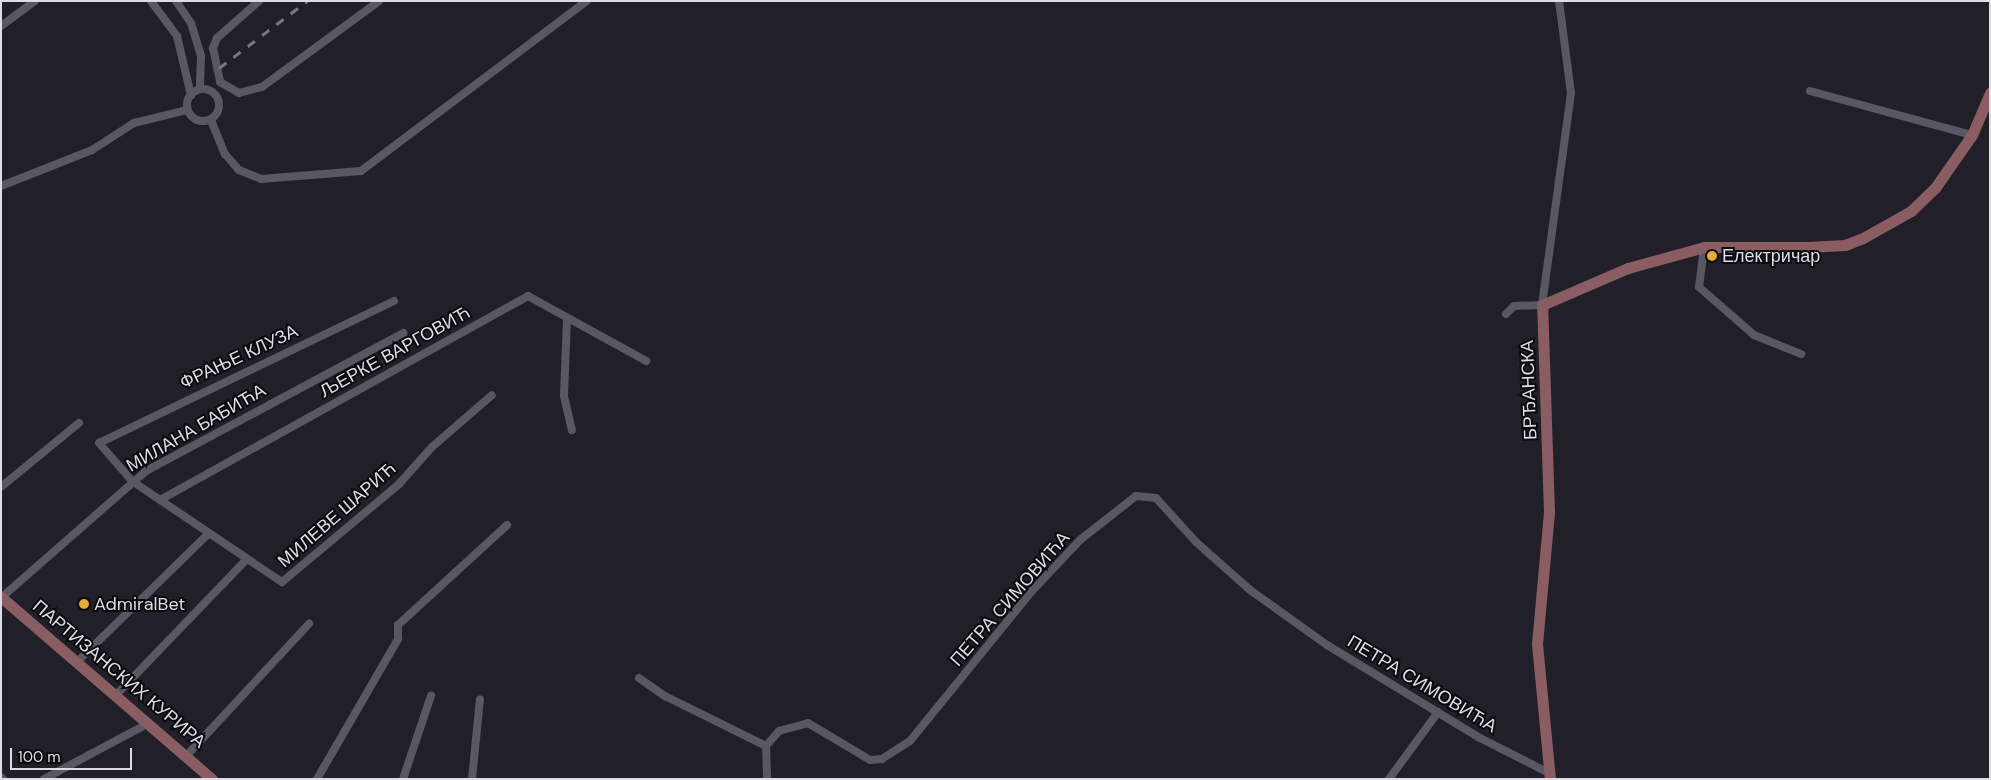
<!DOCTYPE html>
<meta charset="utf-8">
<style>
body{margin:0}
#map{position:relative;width:1991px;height:780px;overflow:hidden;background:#212029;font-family:"DM Sans",sans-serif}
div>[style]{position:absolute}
.street>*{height:8px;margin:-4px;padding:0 4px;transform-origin:4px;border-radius:4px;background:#595762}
.street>.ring{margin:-4px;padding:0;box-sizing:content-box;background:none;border:8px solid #595762;border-radius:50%}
.secondary>*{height:11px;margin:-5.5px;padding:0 5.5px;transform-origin:5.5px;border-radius:5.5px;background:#8a5d63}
.rail>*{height:2.5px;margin-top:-1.25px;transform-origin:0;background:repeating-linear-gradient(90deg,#78777f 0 9px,transparent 0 18px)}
.dots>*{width:14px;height:14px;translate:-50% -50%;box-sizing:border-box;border:2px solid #0b0a0e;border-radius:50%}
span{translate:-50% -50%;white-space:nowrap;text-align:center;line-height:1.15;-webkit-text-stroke:4px #0b0a0e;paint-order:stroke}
.poi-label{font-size:18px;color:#dddde3}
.left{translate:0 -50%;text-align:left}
.street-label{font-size:18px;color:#dddde3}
.frame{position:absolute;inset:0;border:2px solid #dddde3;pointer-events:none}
.scale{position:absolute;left:10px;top:748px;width:122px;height:22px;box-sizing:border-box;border:2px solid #dddde3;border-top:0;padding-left:6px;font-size:15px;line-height:18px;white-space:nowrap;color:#dddde3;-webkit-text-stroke:4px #0b0a0e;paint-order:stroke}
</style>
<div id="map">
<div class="street">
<i style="left:151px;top:1px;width:44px;rotate:53.4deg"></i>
<i style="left:177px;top:36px;width:61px;rotate:76.7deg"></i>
<i style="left:176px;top:1px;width:27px;rotate:56deg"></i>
<i style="left:191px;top:23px;width:34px;rotate:73deg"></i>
<i style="left:201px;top:56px;width:33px;rotate:92deg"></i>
<i style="left:259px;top:1px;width:56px;rotate:138.6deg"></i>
<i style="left:217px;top:38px;width:11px;rotate:112deg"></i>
<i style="left:213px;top:48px;width:35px;rotate:78deg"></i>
<i style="left:220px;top:82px;width:22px;rotate:30deg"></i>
<i style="left:239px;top:93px;width:24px;rotate:-15deg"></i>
<i style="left:262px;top:87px;width:145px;rotate:-36.3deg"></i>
<i style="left:1px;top:26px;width:42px;rotate:-36.3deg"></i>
<i class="ring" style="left:187px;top:89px;width:24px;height:24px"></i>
<i style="left:1810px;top:91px;width:168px;rotate:15.2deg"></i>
<i style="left:211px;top:120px;width:37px;rotate:68deg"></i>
<i style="left:225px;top:154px;width:21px;rotate:49deg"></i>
<i style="left:239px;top:170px;width:24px;rotate:22deg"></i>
<i style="left:261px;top:179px;width:100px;rotate:-4.6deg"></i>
<i style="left:361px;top:171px;width:283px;rotate:-37deg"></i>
<i style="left:1px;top:186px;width:98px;rotate:-21.6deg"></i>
<i style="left:92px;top:150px;width:50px;rotate:-32.7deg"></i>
<i style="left:134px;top:123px;width:55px;rotate:-13.8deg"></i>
<i style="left:1704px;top:247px;width:40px;rotate:97.1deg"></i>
<i style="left:1699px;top:287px;width:73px;rotate:41.1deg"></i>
<i style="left:1754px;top:335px;width:51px;rotate:22deg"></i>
<i style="left:394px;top:301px;width:327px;rotate:154.3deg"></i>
<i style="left:99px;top:443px;width:50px;rotate:49deg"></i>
<i style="left:132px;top:481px;width:181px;rotate:34deg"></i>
<i style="left:282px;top:582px;width:153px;rotate:-39.9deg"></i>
<i style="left:399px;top:484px;width:50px;rotate:-48.3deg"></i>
<i style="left:432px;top:447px;width:79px;rotate:-40.9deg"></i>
<i style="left:1506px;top:314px;width:11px;rotate:-45deg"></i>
<i style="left:1514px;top:306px;width:28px;rotate:-2deg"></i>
<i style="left:1542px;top:305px;width:214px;rotate:-82.2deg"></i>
<i style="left:1571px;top:93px;width:93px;rotate:-97.4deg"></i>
<i style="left:567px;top:318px;width:78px;rotate:92.2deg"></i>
<i style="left:564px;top:396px;width:35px;rotate:77deg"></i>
<i style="left:1px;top:487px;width:101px;rotate:-39.4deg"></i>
<i style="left:160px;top:500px;width:421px;rotate:-29deg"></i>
<i style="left:528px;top:296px;width:135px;rotate:28.8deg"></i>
<i style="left:2px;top:597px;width:191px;rotate:-41.2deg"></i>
<i style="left:146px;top:471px;width:292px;rotate:-28.2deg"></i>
<i style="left:78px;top:661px;width:182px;rotate:-44.3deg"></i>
<i style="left:639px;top:678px;width:32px;rotate:35deg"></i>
<i style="left:665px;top:696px;width:113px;rotate:26.3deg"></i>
<i style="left:766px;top:746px;width:20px;rotate:-49deg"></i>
<i style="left:779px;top:731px;width:30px;rotate:-15deg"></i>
<i style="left:808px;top:723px;width:72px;rotate:30.8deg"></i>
<i style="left:870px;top:760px;width:12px;rotate:-5deg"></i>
<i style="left:882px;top:759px;width:33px;rotate:-33deg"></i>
<i style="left:910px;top:741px;width:193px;rotate:-50.9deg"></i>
<i style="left:1032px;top:591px;width:70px;rotate:-46.7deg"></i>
<i style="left:1080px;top:540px;width:71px;rotate:-38.2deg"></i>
<i style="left:1136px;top:496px;width:20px;rotate:6deg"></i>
<i style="left:1156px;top:498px;width:59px;rotate:47.7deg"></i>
<i style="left:1196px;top:542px;width:72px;rotate:41.6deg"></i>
<i style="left:1250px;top:590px;width:95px;rotate:35.5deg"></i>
<i style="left:1327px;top:645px;width:179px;rotate:31.3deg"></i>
<i style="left:1480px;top:738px;width:77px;rotate:26.9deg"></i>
<i style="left:117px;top:694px;width:186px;rotate:-46.1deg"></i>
<i style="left:766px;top:746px;width:33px;rotate:88deg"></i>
<i style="left:188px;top:754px;width:178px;rotate:-47.1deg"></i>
<i style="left:1px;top:777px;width:3px;rotate:45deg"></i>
<i style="left:44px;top:779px;width:119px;rotate:-28.1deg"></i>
<i style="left:317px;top:779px;width:162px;rotate:-59.9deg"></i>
<i style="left:398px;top:639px;width:14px;rotate:-90deg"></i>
<i style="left:398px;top:625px;width:148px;rotate:-42.5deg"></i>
<i style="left:403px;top:779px;width:88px;rotate:-71.4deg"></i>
<i style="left:472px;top:779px;width:80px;rotate:-84.3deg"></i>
<i style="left:1389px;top:779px;width:83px;rotate:-53.8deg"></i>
</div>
<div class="secondary">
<i style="left:1px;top:597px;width:279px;rotate:40.8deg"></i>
<i style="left:1550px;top:779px;width:136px;rotate:-95.5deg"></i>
<i style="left:1537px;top:644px;width:133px;rotate:-84.8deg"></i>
<i style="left:1549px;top:512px;width:207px;rotate:-91.9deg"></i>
<i style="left:1542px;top:305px;width:94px;rotate:-23.3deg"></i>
<i style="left:1628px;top:268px;width:79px;rotate:-15.4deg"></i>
<i style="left:1704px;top:247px;width:103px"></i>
<i style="left:1807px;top:247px;width:38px;rotate:-3deg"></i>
<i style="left:1845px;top:245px;width:19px;rotate:-21deg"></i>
<i style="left:1863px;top:238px;width:55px;rotate:-29.4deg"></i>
<i style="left:1911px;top:211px;width:33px;rotate:-44deg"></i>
<i style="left:1935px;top:188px;width:65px;rotate:-55.1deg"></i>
<i style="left:1972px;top:135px;width:46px;rotate:-66.8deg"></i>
</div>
<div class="rail">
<i style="left:219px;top:68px;width:111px;rotate:-37.3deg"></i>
</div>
<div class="dots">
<i style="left:1712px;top:256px;background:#e7ac36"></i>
<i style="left:84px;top:604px;background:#e7ac36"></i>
</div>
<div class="poi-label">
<span class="left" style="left:1722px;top:256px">Електричар</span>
<span class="left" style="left:94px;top:604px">AdmiralBet</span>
</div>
<div class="street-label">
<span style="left:395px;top:352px;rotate:-29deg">ЉЕРКЕ ВАРГОВИЋ</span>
<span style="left:239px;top:357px;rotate:-25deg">ФРАЊЕ КЛУЗА</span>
<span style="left:1529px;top:390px;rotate:-92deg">БРЂАНСКА</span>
<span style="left:196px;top:428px;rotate:-30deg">МИЛАНА БАБИЋА</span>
<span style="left:337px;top:515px;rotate:-41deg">МИЛЕВЕ ШАРИЋ</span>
<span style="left:1010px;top:599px;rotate:-49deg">ПЕТРА СИМОВИЋА</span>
<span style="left:119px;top:674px;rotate:40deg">ПАРТИЗАНСКИХ КУРИРА</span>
<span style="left:1422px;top:684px;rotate:31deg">ПЕТРА СИМОВИЋА</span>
</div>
<div class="frame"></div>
<div class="scale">100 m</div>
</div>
